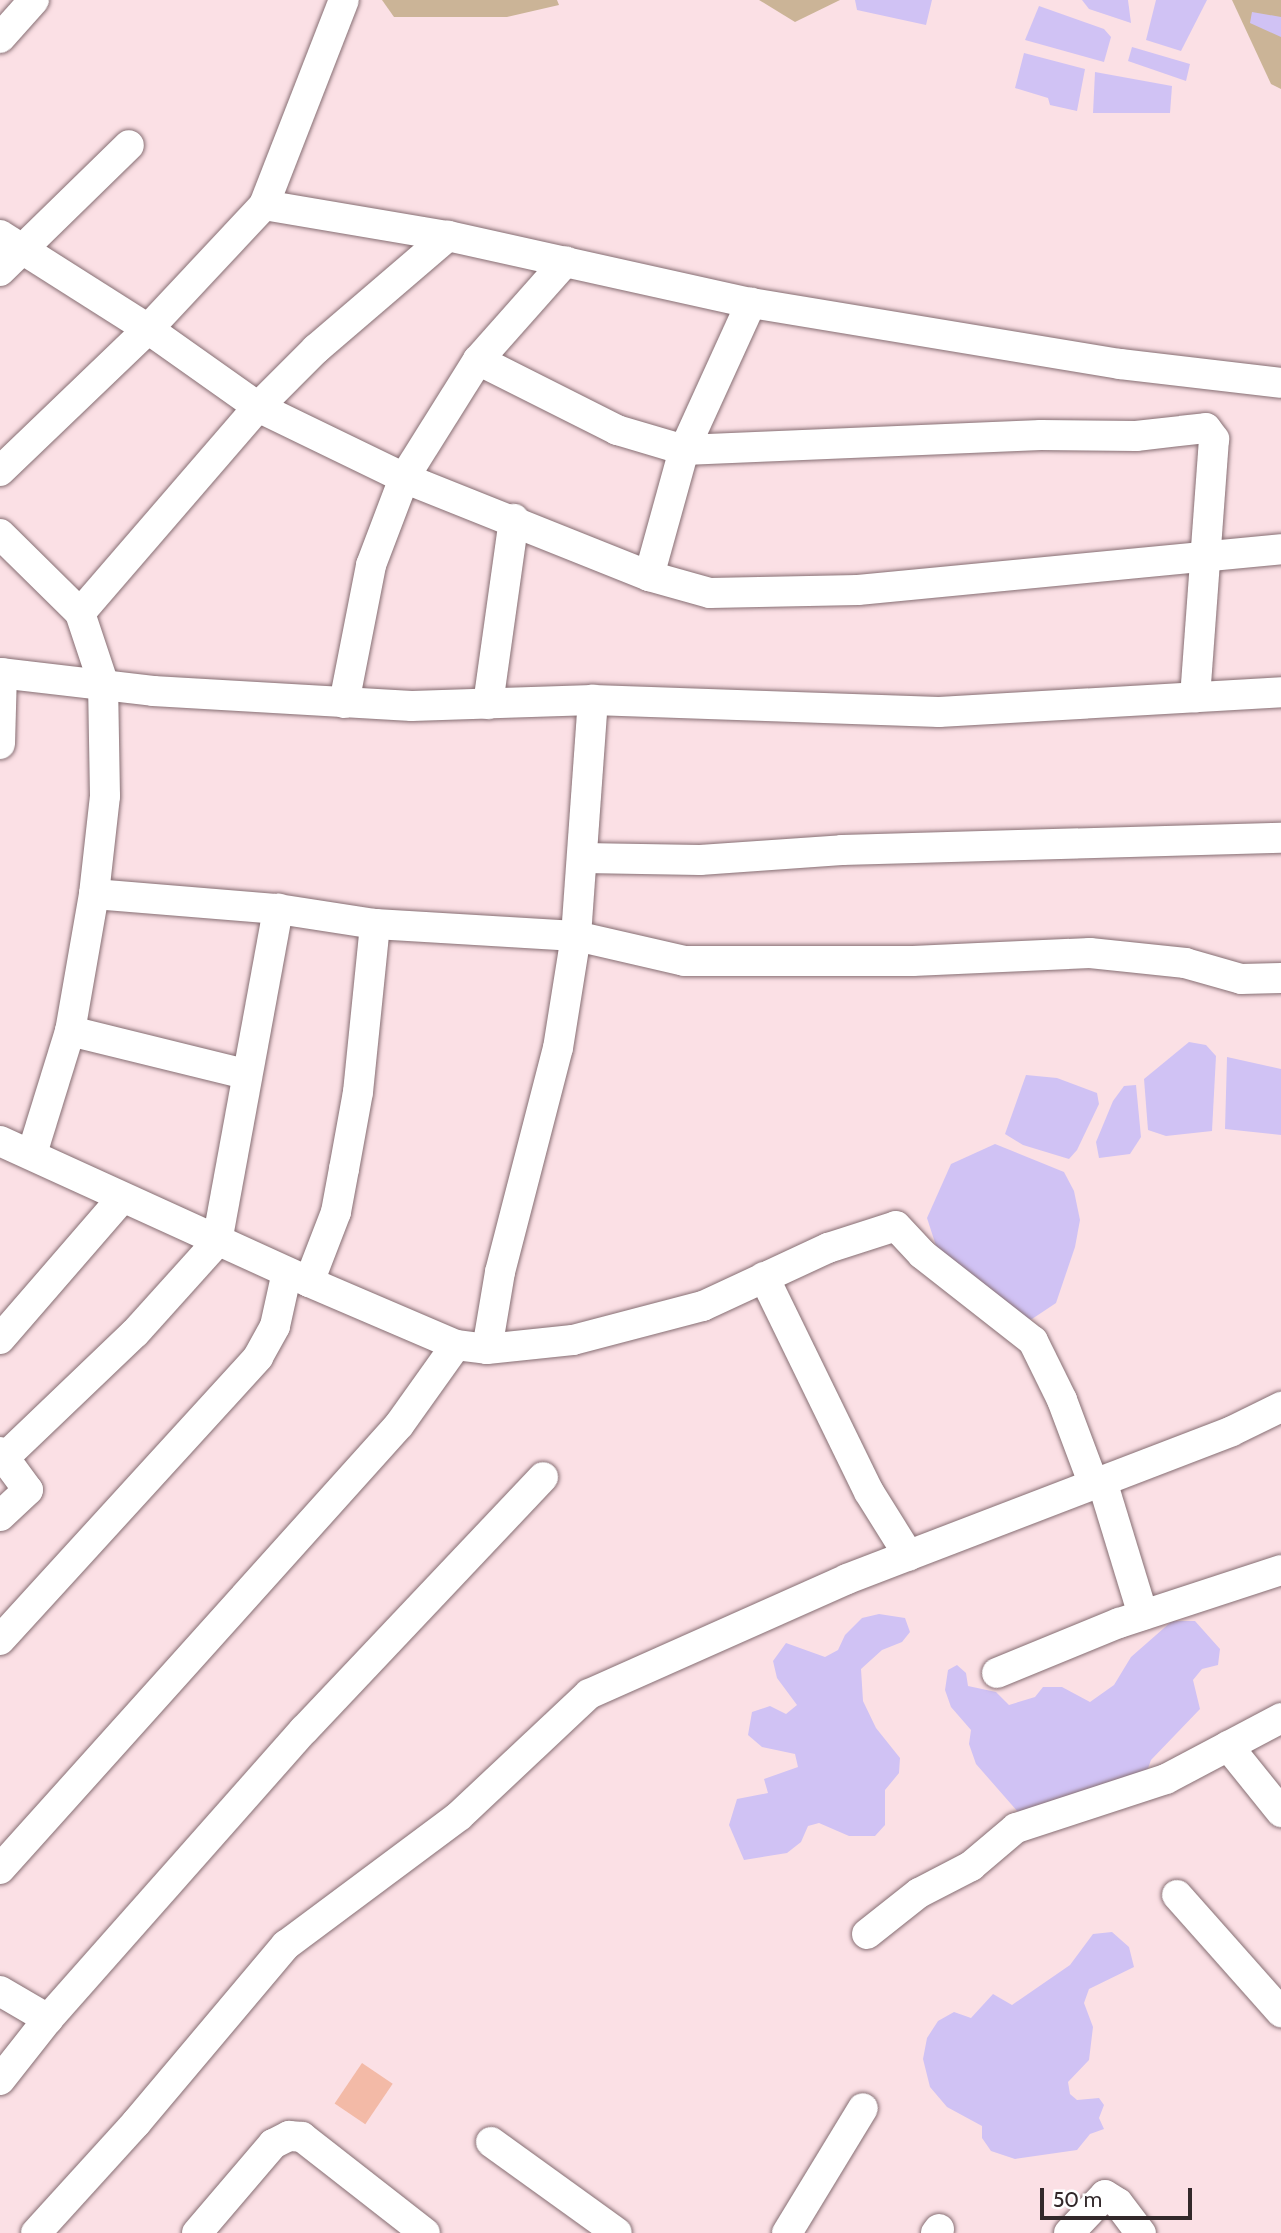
<!DOCTYPE html>
<style>
body{margin:0}
#map{position:relative;width:1281px;height:2233px;overflow:hidden;background:#fbe0e5;font-family:Cabin,sans-serif}
div>[style]{position:absolute}
.green>*{inset:0;background:#cbb497}
.water>*{inset:0;background:#d0c2f4}
.building>*{inset:0;background:#f3baa7;transform-origin:0 0}
.roads{filter:drop-shadow(0 0 2px #866e73) drop-shadow(0 0 2px #866e73)}
.minor>*{height:30px;margin:-15px;padding:0 15px;transform-origin:15px;border-radius:15px;background:#fff}
span{translate:-50% -50%;white-space:nowrap;text-align:center;line-height:1.15;-webkit-text-stroke:5px #fff;paint-order:stroke}
.scale{position:absolute;left:1040px;top:2188px;width:152px;height:32px;box-sizing:border-box;border:4px solid #32282a;border-top:0;padding-left:9px;font-size:21px;line-height:24px;white-space:nowrap;color:#32282a;-webkit-text-stroke:5px #fff;paint-order:stroke}
</style>
<div id="map">
<div class="green">
<i style="clip-path:polygon(382px 0,557px 0,559px 5px,507px 17px,394px 17px)"></i>
<i style="clip-path:polygon(759px 0,840px 0,795px 22px)"></i>
<i style="clip-path:polygon(1232px 0,1281px 0,1281px 89px,1271px 84px)"></i>
</div>
<div class="water">
<i style="clip-path:polygon(855px 0,932px 0,926px 25px,857px 10px)"></i>
<i style="clip-path:polygon(1082px 0,1128px 0,1131px 23px,1089px 9px)"></i>
<i style="clip-path:polygon(1156px 0,1207px 0,1181px 51px,1146px 40px)"></i>
<i style="clip-path:polygon(1039px 6px,1104px 29px,1111px 37px,1104px 62px,1025px 40px)"></i>
<i style="clip-path:polygon(1252px 12px,1281px 17px,1281px 37px,1250px 23px)"></i>
<i style="clip-path:polygon(1132px 47px,1190px 64px,1186px 81px,1128px 61px)"></i>
<i style="clip-path:polygon(1024px 53px,1085px 69px,1077px 111px,1050px 105px,1048px 98px,1015px 88px)"></i>
<i style="clip-path:polygon(1095px 72px,1172px 86px,1170px 113px,1093px 113px)"></i>
<i style="clip-path:polygon(1189px 1042px,1206px 1045px,1216px 1056px,1212px 1131px,1166px 1136px,1148px 1130px,1144px 1079px)"></i>
<i style="clip-path:polygon(1227px 1057px,1281px 1069px,1281px 1135px,1225px 1129px)"></i>
<i style="clip-path:polygon(1026px 1075px,1057px 1078px,1097px 1093px,1099px 1104px,1077px 1150px,1069px 1159px,1023px 1145px,1005px 1134px)"></i>
<i style="clip-path:polygon(1136px 1085px,1141px 1137px,1130px 1154px,1099px 1158px,1096px 1142px,1113px 1101px,1124px 1086px)"></i>
<i style="clip-path:polygon(995px 1144px,1064px 1172px,1074px 1191px,1080px 1220px,1075px 1247px,1056px 1303px,1032px 1319px,1006px 1317px,938px 1252px,927px 1218px,951px 1164px)"></i>
<i style="clip-path:polygon(879px 1614px,905px 1618px,910px 1632px,902px 1642px,882px 1650px,861px 1669px,863px 1701px,876px 1728px,900px 1758px,899px 1773px,885px 1790px,885px 1825px,875px 1836px,849px 1836px,819px 1823px,808px 1826px,801px 1842px,787px 1853px,744px 1860px,729px 1825px,737px 1799px,768px 1793px,764px 1779px,798px 1767px,795px 1754px,762px 1747px,748px 1735px,752px 1712px,770px 1706px,786px 1714px,797px 1705px,777px 1678px,773px 1661px,786px 1643px,825px 1657px,838px 1650px,845px 1635px,862px 1618px)"></i>
<i style="clip-path:polygon(1172px 1621px,1195px 1621px,1220px 1649px,1218px 1665px,1202px 1669px,1193px 1680px,1200px 1709px,1151px 1760px,1142px 1785px,1032px 1828px,976px 1764px,969px 1744px,971px 1730px,951px 1707px,945px 1690px,948px 1670px,957px 1665px,966px 1673px,968px 1686px,996px 1692px,1009px 1705px,1035px 1697px,1043px 1687px,1062px 1687px,1090px 1702px,1114px 1685px,1131px 1657px)"></i>
<i style="clip-path:polygon(1112px 1932px,1129px 1947px,1134px 1967px,1089px 1989px,1084px 2003px,1093px 2027px,1089px 2060px,1068px 2082px,1070px 2094px,1077px 2100px,1099px 2098px,1104px 2105px,1099px 2118px,1104px 2129px,1090px 2134px,1077px 2150px,1015px 2159px,991px 2151px,982px 2138px,982px 2126px,947px 2107px,930px 2087px,923px 2059px,927px 2038px,938px 2021px,954px 2012px,971px 2018px,993px 1994px,1012px 2005px,1070px 1965px,1093px 1934px)"></i>
</div>
<div class="building">
<i style="left:362px;top:2063px;width:37px;height:49px;rotate:34deg"></i>
</div>
<div class="roads">
<div class="minor">
<i style="left:0;top:38px;width:51px;rotate:-48.2deg"></i>
<i style="left:264px;top:205px;width:187px;rotate:9.6deg"></i>
<i style="left:448px;top:236px;width:310px;rotate:12.5deg"></i>
<i style="left:751px;top:303px;width:374px;rotate:9.4deg"></i>
<i style="left:1120px;top:364px;width:162px;rotate:6.7deg"></i>
<i style="left:0;top:235px;width:175px;rotate:32.4deg"></i>
<i style="left:148px;top:329px;width:135px;rotate:35.3deg"></i>
<i style="left:258px;top:407px;width:162px;rotate:25.9deg"></i>
<i style="left:404px;top:478px;width:264px;rotate:21.8deg"></i>
<i style="left:649px;top:576px;width:63px;rotate:15.6deg"></i>
<i style="left:710px;top:593px;width:148px;rotate:-1.2deg"></i>
<i style="left:858px;top:590px;width:425px;rotate:-5.5deg"></i>
<i style="left:0;top:271px;width:180px;rotate:-44.3deg"></i>
<i style="left:478px;top:360px;width:156px;rotate:26.7deg"></i>
<i style="left:617px;top:430px;width:70px;rotate:16.6deg"></i>
<i style="left:684px;top:450px;width:357px;rotate:-2.4deg"></i>
<i style="left:1041px;top:435px;width:95px;rotate:0.6deg"></i>
<i style="left:1136px;top:436px;width:70px;rotate:-6.5deg"></i>
<i style="left:1206px;top:428px;width:14px;rotate:54deg"></i>
<i style="left:1214px;top:439px;width:259px;rotate:94.2deg"></i>
<i style="left:0;top:471px;width:205px;rotate:-43.8deg"></i>
<i style="left:148px;top:329px;width:170px;rotate:-46.9deg"></i>
<i style="left:264px;top:205px;width:220px;rotate:-68.7deg"></i>
<i style="left:0;top:534px;width:112px;rotate:44.6deg"></i>
<i style="left:80px;top:613px;width:73px;rotate:71.6deg"></i>
<i style="left:103px;top:682px;width:114px;rotate:89deg"></i>
<i style="left:105px;top:796px;width:99px;rotate:96.4deg"></i>
<i style="left:94px;top:894px;width:139px;rotate:99.9deg"></i>
<i style="left:70px;top:1031px;width:129px;rotate:107.2deg"></i>
<i style="left:649px;top:576px;width:131px;rotate:-74.5deg"></i>
<i style="left:684px;top:450px;width:162px;rotate:-65.5deg"></i>
<i style="left:80px;top:613px;width:272px;rotate:-49.2deg"></i>
<i style="left:258px;top:407px;width:82px;rotate:-45deg"></i>
<i style="left:316px;top:349px;width:174px;rotate:-40.6deg"></i>
<i style="left:0;top:673px;width:154px;rotate:6.7deg"></i>
<i style="left:153px;top:691px;width:259px;rotate:3.3deg"></i>
<i style="left:412px;top:706px;width:181px;rotate:-1.9deg"></i>
<i style="left:593px;top:700px;width:346px;rotate:2deg"></i>
<i style="left:939px;top:712px;width:343px;rotate:-3.3deg"></i>
<i style="left:344px;top:703px;width:141px;rotate:-78.9deg"></i>
<i style="left:371px;top:565px;width:93px;rotate:-69.2deg"></i>
<i style="left:404px;top:478px;width:139px;rotate:-57.9deg"></i>
<i style="left:478px;top:360px;width:132px;rotate:-48.4deg"></i>
<i style="left:488px;top:704px;width:187px;rotate:-82deg"></i>
<i style="left:0;top:744px;width:71px;rotate:-88.4deg"></i>
<i style="left:583px;top:858px;width:117px;rotate:1deg"></i>
<i style="left:700px;top:860px;width:142px;rotate:-4deg"></i>
<i style="left:842px;top:850px;width:439px;rotate:-1.6deg"></i>
<i style="left:94px;top:894px;width:185px;rotate:4.7deg"></i>
<i style="left:278px;top:909px;width:98px;rotate:8.8deg"></i>
<i style="left:375px;top:924px;width:201px;rotate:3.4deg"></i>
<i style="left:576px;top:936px;width:111px;rotate:13deg"></i>
<i style="left:684px;top:961px;width:229px"></i>
<i style="left:913px;top:961px;width:177px;rotate:-2.6deg"></i>
<i style="left:1090px;top:953px;width:96px;rotate:6deg"></i>
<i style="left:1185px;top:963px;width:58px;rotate:15.9deg"></i>
<i style="left:1241px;top:979px;width:40px;rotate:-1.4deg"></i>
<i style="left:70px;top:1031px;width:180px;rotate:13.8deg"></i>
<i style="left:0;top:1141px;width:340px;rotate:24.5deg"></i>
<i style="left:309px;top:1282px;width:160px;rotate:23.2deg"></i>
<i style="left:456px;top:1345px;width:31px;rotate:7deg"></i>
<i style="left:487px;top:1349px;width:86px;rotate:-6deg"></i>
<i style="left:573px;top:1340px;width:134px;rotate:-14.7deg"></i>
<i style="left:703px;top:1306px;width:138px;rotate:-24.9deg"></i>
<i style="left:828px;top:1248px;width:71px;rotate:-17.9deg"></i>
<i style="left:896px;top:1226px;width:38px;rotate:47deg"></i>
<i style="left:922px;top:1254px;width:141px;rotate:38.1deg"></i>
<i style="left:1033px;top:1341px;width:66px;rotate:63.8deg"></i>
<i style="left:1062px;top:1400px;width:91px;rotate:69.4deg"></i>
<i style="left:764px;top:1277px;width:239px;rotate:64deg"></i>
<i style="left:869px;top:1492px;width:75px;rotate:58deg"></i>
<i style="left:309px;top:1282px;width:75px;rotate:-68.9deg"></i>
<i style="left:336px;top:1212px;width:44px;rotate:-79.5deg"></i>
<i style="left:344px;top:1169px;width:78px;rotate:-79.7deg"></i>
<i style="left:358px;top:1092px;width:169px;rotate:-84.2deg"></i>
<i style="left:0;top:1339px;width:186px;rotate:-49.1deg"></i>
<i style="left:487px;top:1349px;width:78px;rotate:-80.4deg"></i>
<i style="left:500px;top:1272px;width:231px;rotate:-75.5deg"></i>
<i style="left:558px;top:1048px;width:113px;rotate:-80.9deg"></i>
<i style="left:576px;top:936px;width:237px;rotate:-85.9deg"></i>
<i style="left:0;top:1452px;width:47px;rotate:53.6deg"></i>
<i style="left:28px;top:1490px;width:38px;rotate:137deg"></i>
<i style="left:4px;top:1458px;width:181px;rotate:-43.7deg"></i>
<i style="left:135px;top:1333px;width:122px;rotate:-48deg"></i>
<i style="left:217px;top:1242px;width:339px;rotate:-79.6deg"></i>
<i style="left:1102px;top:1481px;width:140px;rotate:73deg"></i>
<i style="left:0;top:1640px;width:383px;rotate:-47.6deg"></i>
<i style="left:258px;top:1357px;width:35px;rotate:-61deg"></i>
<i style="left:275px;top:1326px;width:55px;rotate:-77.5deg"></i>
<i style="left:997px;top:1673px;width:132px;rotate:-22.3deg"></i>
<i style="left:1119px;top:1623px;width:170px;rotate:-18.1deg"></i>
<i style="left:1228px;top:1746px;width:85px;rotate:51.2deg"></i>
<i style="left:0;top:1869px;width:597px;rotate:-48.06deg"></i>
<i style="left:399px;top:1425px;width:98px;rotate:-54.5deg"></i>
<i style="left:1177px;top:1895px;width:157px;rotate:48.4deg"></i>
<i style="left:867px;top:1934px;width:66px;rotate:-38.3deg"></i>
<i style="left:919px;top:1893px;width:59px;rotate:-27.4deg"></i>
<i style="left:971px;top:1866px;width:59px;rotate:-40.2deg"></i>
<i style="left:1016px;top:1828px;width:158px;rotate:-18.1deg"></i>
<i style="left:1166px;top:1779px;width:130px;rotate:-27.9deg"></i>
<i style="left:0;top:1991px;width:56px;rotate:30.3deg"></i>
<i style="left:0;top:2080px;width:78px;rotate:-51.8deg"></i>
<i style="left:48px;top:2019px;width:386px;rotate:-48.5deg"></i>
<i style="left:304px;top:1730px;width:348px;rotate:-46.6deg"></i>
<i style="left:491px;top:2142px;width:155px;rotate:35.8deg"></i>
<i style="left:36px;top:2233px;width:149px;rotate:-47.7deg"></i>
<i style="left:136px;top:2123px;width:233px;rotate:-49.9deg"></i>
<i style="left:286px;top:1945px;width:216px;rotate:-36.7deg"></i>
<i style="left:459px;top:1816px;width:178px;rotate:-43.2deg"></i>
<i style="left:589px;top:1694px;width:282px;rotate:-24deg"></i>
<i style="left:847px;top:1579px;width:412px;rotate:-21deg"></i>
<i style="left:1232px;top:1431px;width:55px;rotate:-26.1deg"></i>
<i style="left:197px;top:2233px;width:117px;rotate:-49.5deg"></i>
<i style="left:273px;top:2144px;width:18px;rotate:-27deg"></i>
<i style="left:289px;top:2136px;width:13px;rotate:4deg"></i>
<i style="left:302px;top:2137px;width:156px;rotate:38deg"></i>
<i style="left:787px;top:2233px;width:146px;rotate:-58.7deg"></i>
<i style="left:936px;top:2233px;width:5px;rotate:-53deg"></i>
<i style="left:1069px;top:2233px;width:52px;rotate:-46.5deg"></i>
<i style="left:1105px;top:2195px;width:15px;rotate:32deg"></i>
<i style="left:1118px;top:2203px;width:38px;rotate:53deg"></i>
</div>
</div>
<div class="scale">50 m</div>
</div>
